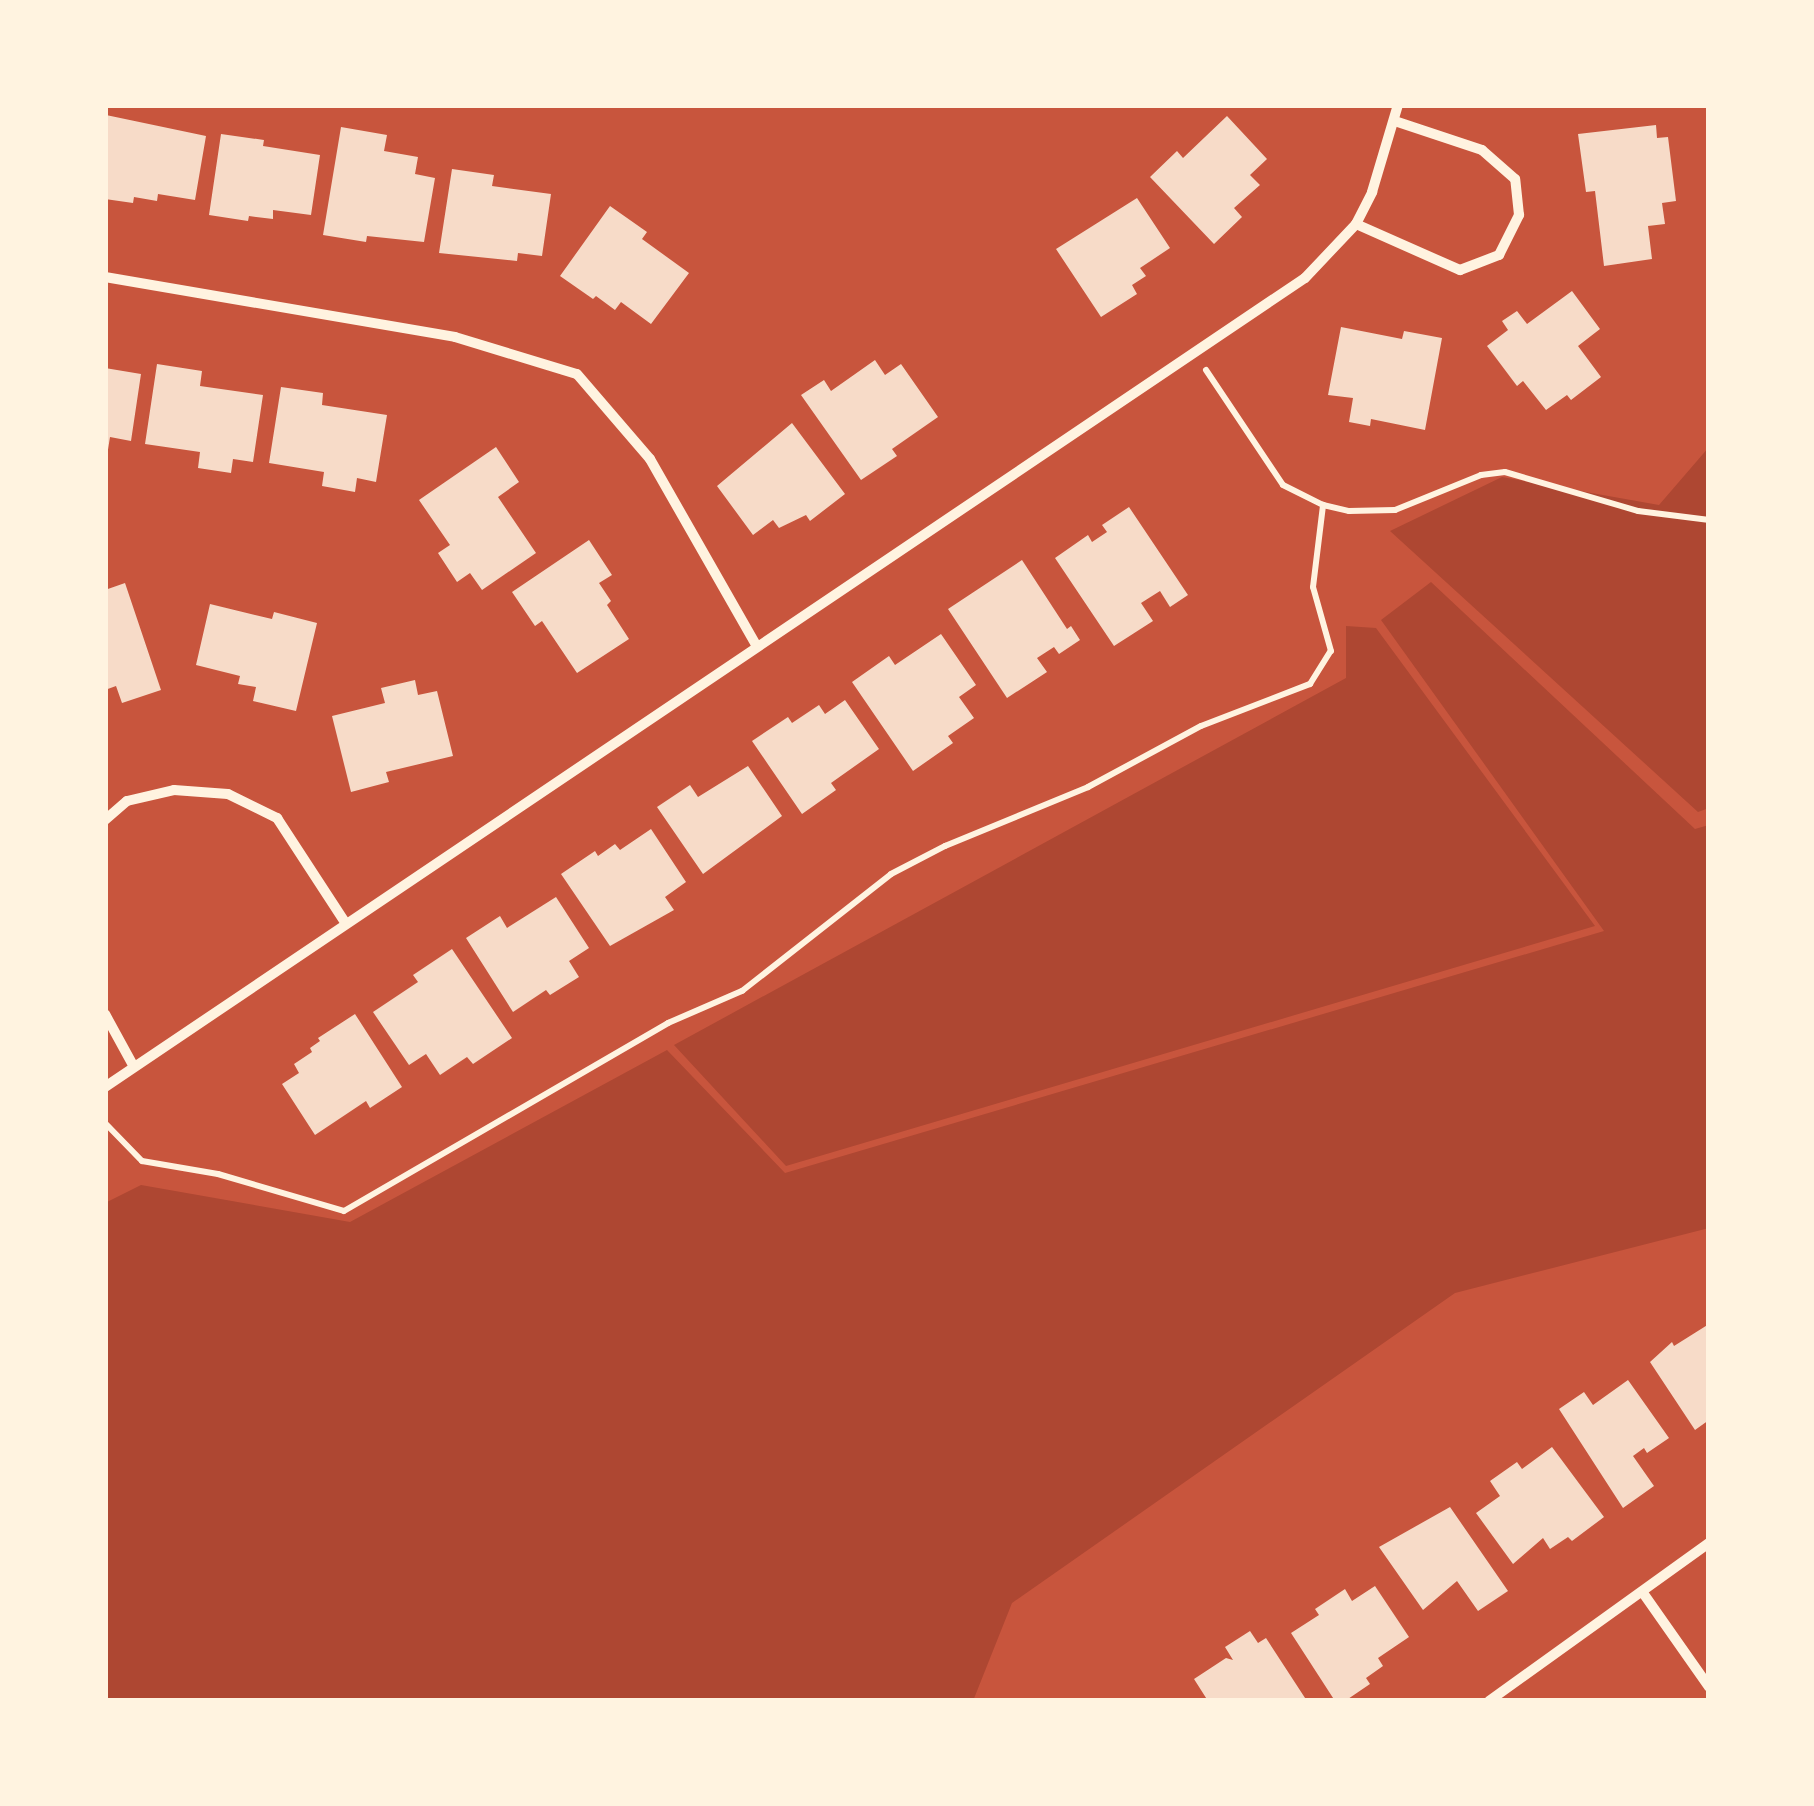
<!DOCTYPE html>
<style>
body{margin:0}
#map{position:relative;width:1814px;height:1806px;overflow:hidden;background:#c8553d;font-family:Raleway,sans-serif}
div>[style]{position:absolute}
.green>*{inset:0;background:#ae4732}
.building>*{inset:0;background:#f7dbc8}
.path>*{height:6px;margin:-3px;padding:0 3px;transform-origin:3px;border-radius:3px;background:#fff3e0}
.minor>*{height:10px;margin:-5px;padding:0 5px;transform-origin:5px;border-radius:5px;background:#fff3e0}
span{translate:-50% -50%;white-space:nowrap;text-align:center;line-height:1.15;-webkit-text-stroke:9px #fff3e0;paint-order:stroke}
.frame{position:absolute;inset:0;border:108px solid #fff3e0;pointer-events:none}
</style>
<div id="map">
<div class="green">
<i style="clip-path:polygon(1709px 447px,1709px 808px,1698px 812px,1390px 531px,1502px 477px,1659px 505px)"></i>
<i style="clip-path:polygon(1431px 582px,1695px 829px,1709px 825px,1709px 1228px,1455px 1293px,1012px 1603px,973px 1701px,105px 1701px,105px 1203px,141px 1185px,350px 1222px,667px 1050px,785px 1173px,1604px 931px,1381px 620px)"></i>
<i style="clip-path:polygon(1346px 626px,1376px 628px,1595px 926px,786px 1166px,674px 1045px,1346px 678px)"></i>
</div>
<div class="building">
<i style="clip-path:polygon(106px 115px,206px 136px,195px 200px,158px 194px,157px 201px,134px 197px,133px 203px,105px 199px)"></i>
<i style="clip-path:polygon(1227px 116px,1267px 159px,1250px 175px,1260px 185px,1234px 208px,1242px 217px,1214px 244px,1150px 177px,1177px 151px,1183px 158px)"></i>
<i style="clip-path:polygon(1656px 125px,1657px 138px,1668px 137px,1676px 201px,1662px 203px,1665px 224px,1648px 226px,1652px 259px,1604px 266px,1595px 191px,1586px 192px,1578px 134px)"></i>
<i style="clip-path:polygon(341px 127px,387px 135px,384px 151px,418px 157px,415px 174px,435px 178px,424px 242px,367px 236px,366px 242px,323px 235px)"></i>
<i style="clip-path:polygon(221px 134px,264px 140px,263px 146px,320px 155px,311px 215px,273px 210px,273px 219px,249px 216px,248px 221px,209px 215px)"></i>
<i style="clip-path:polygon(452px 169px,494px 175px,492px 186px,551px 194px,542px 256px,518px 253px,517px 261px,439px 253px)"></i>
<i style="clip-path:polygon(1137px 198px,1170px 248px,1140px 268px,1146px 276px,1132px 285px,1137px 294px,1101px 317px,1056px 249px)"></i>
<i style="clip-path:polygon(610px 206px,647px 232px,642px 239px,689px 273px,651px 324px,621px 302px,615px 310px,596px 296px,593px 299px,560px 276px)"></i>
<i style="clip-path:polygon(1572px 291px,1600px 329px,1578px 346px,1601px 377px,1571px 400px,1567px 395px,1546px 410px,1523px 381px,1517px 386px,1487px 346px,1508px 330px,1502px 321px,1517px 311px,1527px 324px)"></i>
<i style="clip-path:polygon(1341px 327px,1402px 339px,1404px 331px,1442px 338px,1425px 430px,1371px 419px,1370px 426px,1349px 422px,1353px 398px,1328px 395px)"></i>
<i style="clip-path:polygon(875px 360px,885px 375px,901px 364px,938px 417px,892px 449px,897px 456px,861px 480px,801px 395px,824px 380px,831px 391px)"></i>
<i style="clip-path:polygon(157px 364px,202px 371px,200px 386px,263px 395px,253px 462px,233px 459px,231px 473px,198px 468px,200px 452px,145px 444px)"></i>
<i style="clip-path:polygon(105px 368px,141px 374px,131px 441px,110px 437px,107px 456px)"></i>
<i style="clip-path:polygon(281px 387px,323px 393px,322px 405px,387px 415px,376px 482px,357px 478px,355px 492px,322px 486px,324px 472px,269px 463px)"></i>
<i style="clip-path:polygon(792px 423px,845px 494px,810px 521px,806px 515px,779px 528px,773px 520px,753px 535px,717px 486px)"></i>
<i style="clip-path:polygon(496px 447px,519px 482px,498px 497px,536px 553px,482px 590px,470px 573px,457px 582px,438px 553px,450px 545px,419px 500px)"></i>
<i style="clip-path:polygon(1129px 507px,1188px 595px,1170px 607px,1160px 591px,1141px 603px,1153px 621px,1114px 646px,1055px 558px,1088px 535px,1092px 542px,1107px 532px,1102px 525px)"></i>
<i style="clip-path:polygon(589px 540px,612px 575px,599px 583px,611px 601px,607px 605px,629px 639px,577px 673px,542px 621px,535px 626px,512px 592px)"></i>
<i style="clip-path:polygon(1022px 560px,1067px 629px,1071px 626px,1080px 640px,1059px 654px,1054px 647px,1037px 658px,1047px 672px,1007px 698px,948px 609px)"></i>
<i style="clip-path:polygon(125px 583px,161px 690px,122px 703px,116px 686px,105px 690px,105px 590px)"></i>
<i style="clip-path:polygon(210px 604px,272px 619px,274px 612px,317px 623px,296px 711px,253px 701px,256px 687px,238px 684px,240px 676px,196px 665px)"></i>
<i style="clip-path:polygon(941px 634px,976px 685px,959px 697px,974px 718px,948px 736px,953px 743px,913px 771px,852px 682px,889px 656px,895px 665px)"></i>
<i style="clip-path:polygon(415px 680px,418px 695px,437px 691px,453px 756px,386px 772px,389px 782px,351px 792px,332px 716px,385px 703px,381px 688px)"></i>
<i style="clip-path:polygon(845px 700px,879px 749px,831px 783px,836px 790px,802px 814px,752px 741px,788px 717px,792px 723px,819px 705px,825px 714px)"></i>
<i style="clip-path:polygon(748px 766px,782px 816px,703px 874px,657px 807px,690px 785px,698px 797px)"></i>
<i style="clip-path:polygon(651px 829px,686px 882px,665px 897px,674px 910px,610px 946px,561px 874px,595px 851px,598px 856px,615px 844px,620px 850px)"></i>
<i style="clip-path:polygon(556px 897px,589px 948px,569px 961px,579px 977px,550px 995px,546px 990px,513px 1012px,466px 938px,500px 916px,507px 928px)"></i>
<i style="clip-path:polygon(452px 949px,512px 1038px,473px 1064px,467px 1057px,440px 1075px,426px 1054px,409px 1065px,373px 1012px,418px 982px,413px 975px)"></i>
<i style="clip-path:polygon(355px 1014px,402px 1087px,370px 1108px,366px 1101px,315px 1135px,282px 1084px,299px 1073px,294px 1064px,312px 1052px,310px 1048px,320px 1041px,318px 1038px)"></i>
<i style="clip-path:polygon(1709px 1324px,1709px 1420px,1695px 1430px,1650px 1362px,1672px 1342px,1674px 1346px)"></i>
<i style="clip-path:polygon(1628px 1380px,1669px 1438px,1647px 1453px,1644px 1448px,1633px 1456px,1654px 1486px,1623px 1508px,1559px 1409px,1584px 1392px,1593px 1405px)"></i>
<i style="clip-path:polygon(1552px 1447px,1604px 1517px,1572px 1541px,1568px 1537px,1550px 1549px,1543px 1538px,1513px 1564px,1476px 1513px,1500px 1496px,1490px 1481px,1517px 1462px,1522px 1469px)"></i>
<i style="clip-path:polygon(1450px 1507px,1508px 1591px,1478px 1611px,1457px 1581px,1423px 1610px,1379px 1547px)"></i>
<i style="clip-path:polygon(1375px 1586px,1409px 1637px,1378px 1658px,1383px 1666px,1366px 1678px,1370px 1684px,1345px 1701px,1335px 1701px,1291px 1633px,1319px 1615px,1315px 1609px,1345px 1589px,1352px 1601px)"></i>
<i style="clip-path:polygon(1250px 1631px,1258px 1643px,1266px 1638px,1307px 1701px,1208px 1701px,1194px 1679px,1226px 1658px,1233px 1660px,1225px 1647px)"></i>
</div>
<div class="path">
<i style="left:1206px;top:370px;width:138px;rotate:56.2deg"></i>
<i style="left:1283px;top:485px;width:45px;rotate:26.6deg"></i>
<i style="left:1323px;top:505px;width:27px;rotate:13deg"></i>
<i style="left:1349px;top:511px;width:46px;rotate:-1.2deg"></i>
<i style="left:1395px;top:510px;width:93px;rotate:-22.1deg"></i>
<i style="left:1481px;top:475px;width:24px;rotate:-7deg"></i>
<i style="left:1505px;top:472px;width:139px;rotate:16.3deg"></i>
<i style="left:1638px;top:511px;width:72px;rotate:7.2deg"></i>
<i style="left:105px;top:1123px;width:53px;rotate:45.8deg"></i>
<i style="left:142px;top:1161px;width:77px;rotate:9.7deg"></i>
<i style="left:218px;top:1174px;width:131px;rotate:16.4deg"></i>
<i style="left:344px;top:1211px;width:375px;rotate:-30.1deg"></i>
<i style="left:668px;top:1023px;width:81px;rotate:-23.4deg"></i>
<i style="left:742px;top:991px;width:189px;rotate:-38.1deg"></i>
<i style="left:891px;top:874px;width:61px;rotate:-27.4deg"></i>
<i style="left:945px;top:846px;width:155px;rotate:-22.4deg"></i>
<i style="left:1088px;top:787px;width:128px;rotate:-28.4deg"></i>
<i style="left:1201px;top:726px;width:117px;rotate:-21.1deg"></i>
<i style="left:1310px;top:684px;width:39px;rotate:-58deg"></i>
<i style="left:1331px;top:651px;width:66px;rotate:-105.7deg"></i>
<i style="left:1313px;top:587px;width:83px;rotate:-83deg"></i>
</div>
<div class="minor">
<i style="left:1356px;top:224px;width:114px;rotate:23.9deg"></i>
<i style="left:1460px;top:270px;width:42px;rotate:-21deg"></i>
<i style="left:1499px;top:255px;width:45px;rotate:-63.4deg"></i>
<i style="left:1519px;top:215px;width:36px;rotate:-96deg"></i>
<i style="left:1515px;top:179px;width:44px;rotate:-138.7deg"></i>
<i style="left:1482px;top:150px;width:92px;rotate:-161.6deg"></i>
<i style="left:105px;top:277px;width:355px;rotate:9.7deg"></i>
<i style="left:455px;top:337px;width:127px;rotate:16.9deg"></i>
<i style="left:577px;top:374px;width:112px;rotate:49.3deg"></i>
<i style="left:650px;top:459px;width:214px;rotate:60.3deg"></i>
<i style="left:105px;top:820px;width:29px;rotate:-41deg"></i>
<i style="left:127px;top:801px;width:48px;rotate:-13.2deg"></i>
<i style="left:174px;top:790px;width:54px;rotate:4.2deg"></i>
<i style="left:228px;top:794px;width:55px;rotate:26.1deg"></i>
<i style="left:277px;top:818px;width:126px;rotate:56.9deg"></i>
<i style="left:105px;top:1014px;width:60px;rotate:61.3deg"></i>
<i style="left:105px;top:1087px;width:1447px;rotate:-33.99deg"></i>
<i style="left:1305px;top:278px;width:74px;rotate:-46.6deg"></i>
<i style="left:1356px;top:224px;width:36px;rotate:-63deg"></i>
<i style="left:1372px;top:192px;width:91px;rotate:-73.4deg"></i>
<i style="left:1643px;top:1593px;width:115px;rotate:54.9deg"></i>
<i style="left:1489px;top:1701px;width:271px;rotate:-35.7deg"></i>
</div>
<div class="frame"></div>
</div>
